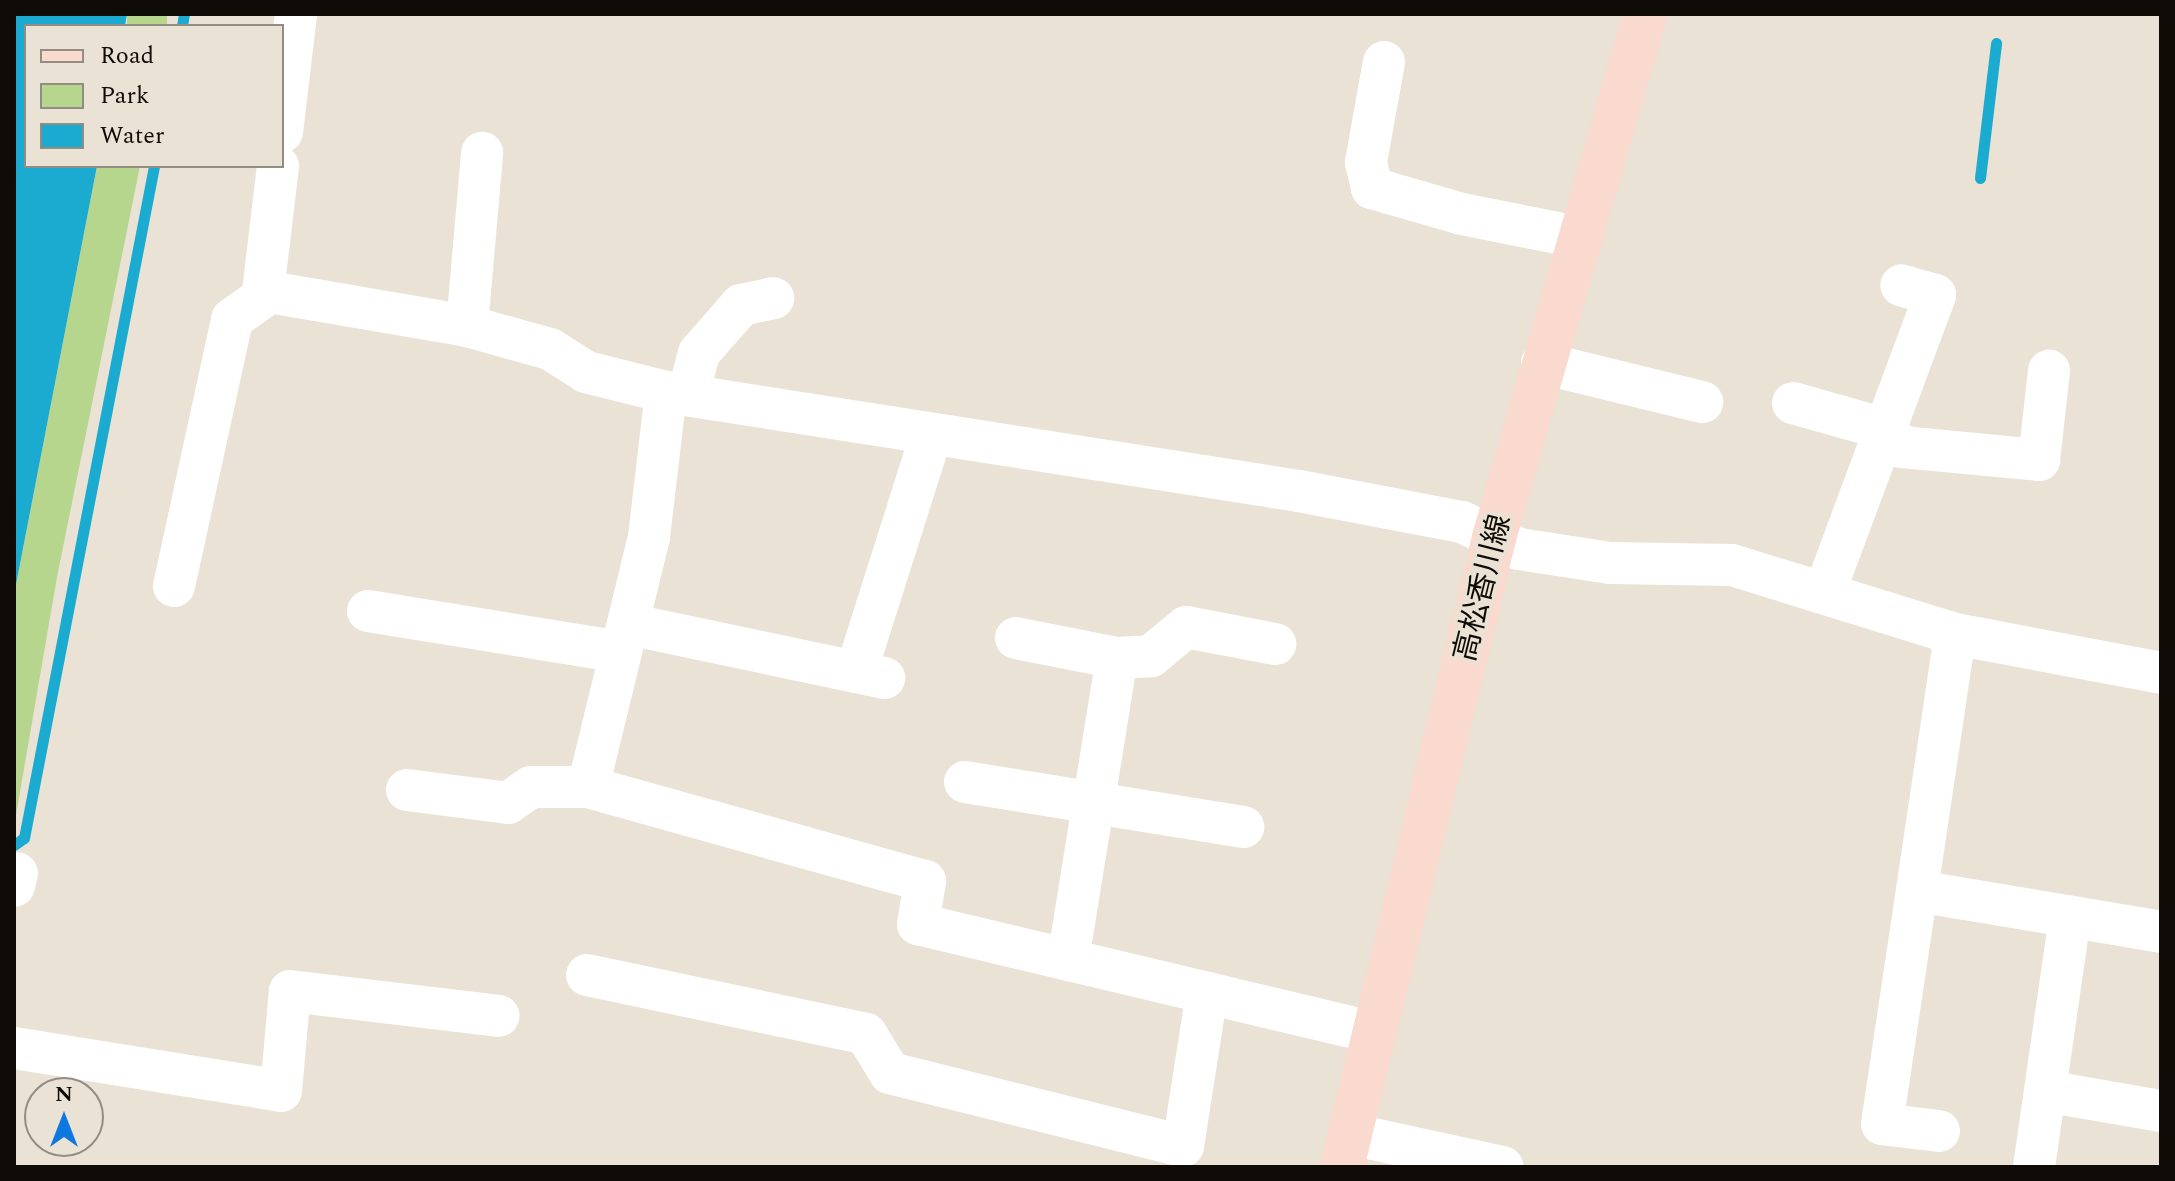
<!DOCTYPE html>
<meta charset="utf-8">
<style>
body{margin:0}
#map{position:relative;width:2175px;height:1181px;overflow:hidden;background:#eae2d4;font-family:Spectral,"Noto Sans JP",serif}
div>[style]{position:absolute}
.green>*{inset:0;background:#b6d68e;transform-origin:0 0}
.water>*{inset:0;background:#1baad0}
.stream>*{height:11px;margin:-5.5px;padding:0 5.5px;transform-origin:5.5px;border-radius:5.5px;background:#1baad0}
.street>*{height:42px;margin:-21px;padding:0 21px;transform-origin:21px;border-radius:21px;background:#fff}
.secondary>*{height:44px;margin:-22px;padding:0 22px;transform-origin:22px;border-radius:22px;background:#fad9cf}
span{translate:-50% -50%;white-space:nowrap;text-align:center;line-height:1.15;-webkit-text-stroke:7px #eae2d4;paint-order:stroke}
.street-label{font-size:30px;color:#0f0c07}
.frame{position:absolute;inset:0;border:16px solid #0f0c07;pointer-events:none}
.legend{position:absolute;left:24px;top:24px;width:260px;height:144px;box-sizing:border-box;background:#eae2d4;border:2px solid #928c82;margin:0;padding:10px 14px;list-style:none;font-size:24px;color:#0f0c07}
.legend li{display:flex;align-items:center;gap:16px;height:40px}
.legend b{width:40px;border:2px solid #928c82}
.north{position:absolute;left:24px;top:1077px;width:80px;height:80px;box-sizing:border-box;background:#eae2d4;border:2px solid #928c82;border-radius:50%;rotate:0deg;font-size:22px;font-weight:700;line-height:32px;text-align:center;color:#0f0c07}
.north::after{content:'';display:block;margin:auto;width:28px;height:36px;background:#0f78e0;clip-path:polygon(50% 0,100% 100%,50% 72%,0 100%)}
</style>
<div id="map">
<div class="green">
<i style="left:127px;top:14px;width:40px;height:12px"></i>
<i style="clip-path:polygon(97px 166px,140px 166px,57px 577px,14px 827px,14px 595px)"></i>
</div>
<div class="water">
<i style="clip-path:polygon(14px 14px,127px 14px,125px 26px,26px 26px,26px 166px,97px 166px,14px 595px)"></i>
</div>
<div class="stream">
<i style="left:182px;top:26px;width:12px;rotate:-81deg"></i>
<i style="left:1980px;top:178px;width:136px;rotate:-83.2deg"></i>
<i style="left:14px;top:845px;width:12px;rotate:-35deg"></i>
<i style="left:24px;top:838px;width:684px;rotate:-79.05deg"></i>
</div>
<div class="street">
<i style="left:1384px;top:62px;width:102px;rotate:100.2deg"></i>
<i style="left:1366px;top:162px;width:27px;rotate:77deg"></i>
<i style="left:1372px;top:188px;width:94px;rotate:16.1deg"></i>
<i style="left:1462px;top:214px;width:117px;rotate:11.3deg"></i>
<i style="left:282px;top:132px;width:119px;rotate:-83.2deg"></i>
<i style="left:278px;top:166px;width:126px;rotate:96.8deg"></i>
<i style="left:263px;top:291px;width:207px;rotate:9.7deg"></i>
<i style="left:467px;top:326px;width:86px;rotate:15.5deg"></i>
<i style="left:550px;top:349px;width:43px;rotate:32.6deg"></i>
<i style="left:586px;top:372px;width:82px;rotate:14deg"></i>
<i style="left:666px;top:392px;width:641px;rotate:8.89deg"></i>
<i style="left:1299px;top:491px;width:166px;rotate:10.8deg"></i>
<i style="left:1462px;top:522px;width:63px;rotate:25.3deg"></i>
<i style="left:1519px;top:549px;width:92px;rotate:8.7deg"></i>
<i style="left:1610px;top:563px;width:122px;rotate:0.9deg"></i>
<i style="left:1732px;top:565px;width:233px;rotate:17.2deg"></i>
<i style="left:1955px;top:634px;width:210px;rotate:10.7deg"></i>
<i style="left:467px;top:326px;width:174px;rotate:-85deg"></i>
<i style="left:1542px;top:363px;width:165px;rotate:13.7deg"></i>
<i style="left:666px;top:392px;width:146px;rotate:96.7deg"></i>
<i style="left:649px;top:537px;width:257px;rotate:103.7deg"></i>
<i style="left:588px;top:787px;width:350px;rotate:15.6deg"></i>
<i style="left:925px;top:881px;width:44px;rotate:99.2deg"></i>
<i style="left:918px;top:924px;width:469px;rotate:13.4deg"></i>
<i style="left:688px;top:395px;width:43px;rotate:-75.3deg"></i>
<i style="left:699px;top:353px;width:64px;rotate:-48.8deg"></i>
<i style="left:741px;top:305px;width:33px;rotate:-12deg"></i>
<i style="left:1793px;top:403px;width:96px;rotate:15.8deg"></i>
<i style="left:1885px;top:429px;width:25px;rotate:47deg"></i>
<i style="left:1902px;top:447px;width:138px;rotate:5.4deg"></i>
<i style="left:2039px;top:460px;width:90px;rotate:-83.6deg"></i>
<i style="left:174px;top:586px;width:273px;rotate:-77.7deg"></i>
<i style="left:232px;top:319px;width:47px;rotate:-35.4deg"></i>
<i style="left:1825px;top:591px;width:316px;rotate:-69.6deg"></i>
<i style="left:1935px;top:295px;width:35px;rotate:-164deg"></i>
<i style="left:368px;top:611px;width:256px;rotate:9.2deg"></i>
<i style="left:628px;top:624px;width:262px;rotate:11.9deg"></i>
<i style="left:1016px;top:638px;width:103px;rotate:11.2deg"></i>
<i style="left:1117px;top:658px;width:34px;rotate:-3deg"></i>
<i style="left:1151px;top:656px;width:45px;rotate:-39.6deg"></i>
<i style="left:1186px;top:627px;width:91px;rotate:10.8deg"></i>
<i style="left:856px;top:672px;width:249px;rotate:-72.4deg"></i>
<i style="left:965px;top:782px;width:282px;rotate:9.2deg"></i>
<i style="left:407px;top:790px;width:102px;rotate:7.3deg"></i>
<i style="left:508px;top:803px;width:28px;rotate:-35deg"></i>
<i style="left:531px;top:787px;width:57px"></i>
<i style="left:14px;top:886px;width:13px;rotate:-77deg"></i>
<i style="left:1917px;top:891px;width:247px;rotate:9.5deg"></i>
<i style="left:1068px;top:960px;width:306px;rotate:-80.8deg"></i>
<i style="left:587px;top:975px;width:285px;rotate:11.9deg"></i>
<i style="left:866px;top:1034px;width:46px;rotate:58.4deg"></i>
<i style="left:890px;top:1073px;width:302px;rotate:14deg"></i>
<i style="left:1183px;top:1146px;width:155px;rotate:-81.1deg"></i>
<i style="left:14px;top:1048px;width:270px;rotate:9.1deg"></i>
<i style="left:281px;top:1091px;width:100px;rotate:-84.9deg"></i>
<i style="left:290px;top:991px;width:210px;rotate:6.8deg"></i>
<i style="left:2045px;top:1091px;width:118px;rotate:9.8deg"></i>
<i style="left:1939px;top:1131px;width:57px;rotate:-173deg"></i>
<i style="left:1882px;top:1124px;width:495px;rotate:-81.5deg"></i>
<i style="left:1350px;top:1134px;width:156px;rotate:12.2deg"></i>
<i style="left:2034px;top:1167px;width:253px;rotate:-81.8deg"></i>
</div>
<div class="secondary">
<i style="left:1342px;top:1167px;width:647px;rotate:-76.41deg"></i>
<i style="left:1494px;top:538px;width:545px;rotate:-73.92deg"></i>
</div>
<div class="street-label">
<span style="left:1483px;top:588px;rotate:-76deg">高松香川線</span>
</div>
<div class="frame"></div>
<ul class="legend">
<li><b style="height:10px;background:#fad9cf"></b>Road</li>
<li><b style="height:22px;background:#b6d68e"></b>Park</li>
<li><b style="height:22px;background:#1baad0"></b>Water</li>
</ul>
<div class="north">N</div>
</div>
